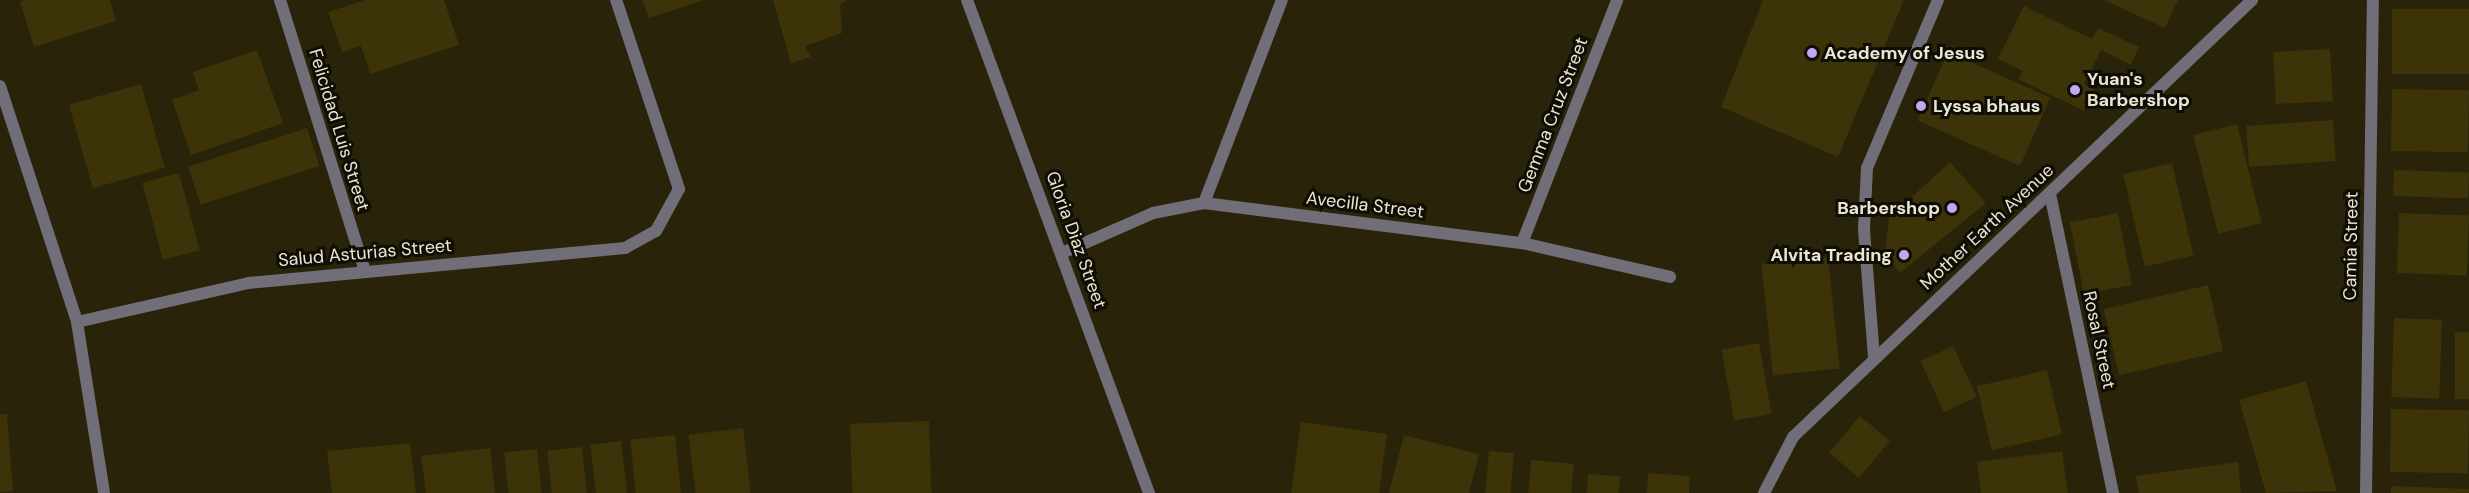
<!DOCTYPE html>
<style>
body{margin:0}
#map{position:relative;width:2469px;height:493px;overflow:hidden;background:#292309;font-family:"DM Sans",sans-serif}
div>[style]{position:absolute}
.building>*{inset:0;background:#3c3308;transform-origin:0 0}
.minor>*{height:12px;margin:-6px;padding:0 6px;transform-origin:6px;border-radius:6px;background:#716d79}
.tertiary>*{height:12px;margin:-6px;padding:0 6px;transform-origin:6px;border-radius:6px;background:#716d79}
.dots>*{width:16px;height:16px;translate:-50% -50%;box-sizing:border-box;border:3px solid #0f0d04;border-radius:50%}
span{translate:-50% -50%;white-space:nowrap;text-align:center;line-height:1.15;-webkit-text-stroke:6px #0f0d04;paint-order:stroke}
.poi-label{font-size:18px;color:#e9e6d6;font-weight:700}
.left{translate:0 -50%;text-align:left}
.right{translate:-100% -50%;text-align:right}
.street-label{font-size:18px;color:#e9e6d6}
</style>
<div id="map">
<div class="building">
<i style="clip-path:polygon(25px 0,110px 0,116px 21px,34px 47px,20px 2px)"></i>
<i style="clip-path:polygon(365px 0,444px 0,459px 45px,370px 74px,361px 46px,342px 52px,328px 12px)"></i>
<i style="clip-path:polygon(642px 0,704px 0,649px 18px)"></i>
<i style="clip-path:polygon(773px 0,847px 0,840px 5px,842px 33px,805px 46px,811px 57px,791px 63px)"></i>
<i style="clip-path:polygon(1763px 0,1904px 0,1838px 157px,1721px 107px)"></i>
<i style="clip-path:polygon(2104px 0,2178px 0,2165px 28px)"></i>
<i style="clip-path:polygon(2024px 6px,2092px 39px,2098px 28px,2139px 47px,2131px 65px,2101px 50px,2084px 84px,2094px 90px,2084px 111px,2018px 79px,2023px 71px,1998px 59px)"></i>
<i style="left:2392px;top:9px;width:77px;height:65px"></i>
<i style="left:2330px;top:49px;width:52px;height:57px;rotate:87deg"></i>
<i style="clip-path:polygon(257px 50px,283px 123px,191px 155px,172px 100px,199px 90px,193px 72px)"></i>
<i style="left:1948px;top:52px;width:112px;height:75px;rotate:24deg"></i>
<i style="left:141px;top:84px;width:87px;height:75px;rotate:74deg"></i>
<i style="left:2392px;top:89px;width:77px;height:62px;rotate:1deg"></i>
<i style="left:2333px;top:120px;width:41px;height:87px;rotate:86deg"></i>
<i style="left:2237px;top:124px;width:102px;height:45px;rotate:76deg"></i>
<i style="left:307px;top:128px;width:40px;height:125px;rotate:72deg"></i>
<i style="clip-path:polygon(1950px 162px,1986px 203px,1900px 273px,1885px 254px,1889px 218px)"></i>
<i style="left:2172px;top:163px;width:95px;height:50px;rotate:77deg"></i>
<i style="left:2394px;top:170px;width:75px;height:26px;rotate:2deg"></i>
<i style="left:179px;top:173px;width:80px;height:38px;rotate:75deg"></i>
<i style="left:2118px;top:213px;width:73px;height:49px;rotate:79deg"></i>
<i style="left:2399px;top:213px;width:70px;height:60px;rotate:2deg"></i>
<i style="left:1828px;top:257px;width:112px;height:67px;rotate:84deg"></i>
<i style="left:2208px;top:285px;width:68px;height:107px;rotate:77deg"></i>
<i style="left:2394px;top:318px;width:48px;height:79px;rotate:2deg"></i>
<i style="left:2455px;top:332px;width:14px;height:67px"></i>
<i style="left:1759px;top:343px;width:72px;height:38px;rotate:80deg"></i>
<i style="left:1953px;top:346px;width:56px;height:36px;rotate:65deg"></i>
<i style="left:2047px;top:370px;width:66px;height:72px;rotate:77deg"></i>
<i style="clip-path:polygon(2306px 381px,2337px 491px,2266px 493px,2239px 400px)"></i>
<i style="left:2391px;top:409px;width:78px;height:63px;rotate:1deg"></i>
<i style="clip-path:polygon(0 414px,7px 414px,13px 491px,0 492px)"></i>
<i style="left:1860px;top:416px;width:39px;height:48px;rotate:40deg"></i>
<i style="left:929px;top:421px;width:72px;height:79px;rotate:88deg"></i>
<i style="clip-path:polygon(1301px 422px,1387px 434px,1379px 493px,1291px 493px)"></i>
<i style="left:743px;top:428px;width:65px;height:55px;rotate:83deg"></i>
<i style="left:675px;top:435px;width:58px;height:45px;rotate:84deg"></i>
<i style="clip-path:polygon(1404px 435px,1479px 454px,1469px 493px,1389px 493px)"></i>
<i style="left:621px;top:441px;width:52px;height:31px;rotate:83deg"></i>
<i style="clip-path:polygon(410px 443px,416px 493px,332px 493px,327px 451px)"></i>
<i style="left:582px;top:447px;width:46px;height:35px;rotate:84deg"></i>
<i style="clip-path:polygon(490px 448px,495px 493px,426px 493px,421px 456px)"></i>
<i style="left:537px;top:449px;width:44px;height:33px;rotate:84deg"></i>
<i style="left:1489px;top:451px;width:25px;height:42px;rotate:5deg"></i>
<i style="clip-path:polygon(2062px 451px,2068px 493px,1981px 493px,1977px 462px)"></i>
<i style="left:1531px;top:460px;width:43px;height:33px;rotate:5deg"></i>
<i style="clip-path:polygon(2238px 462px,2241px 493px,2139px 493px,2136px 476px)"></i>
<i style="clip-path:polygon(1648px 473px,1690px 476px,1689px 493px,1647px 493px)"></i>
<i style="left:1588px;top:474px;width:32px;height:19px;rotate:4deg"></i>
<i style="clip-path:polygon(2391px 486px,2469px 489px,2469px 493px,2391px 493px)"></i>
</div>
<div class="minor">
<i style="left:280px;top:0;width:284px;rotate:72.6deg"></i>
<i style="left:0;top:86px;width:248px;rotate:71.9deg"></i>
<i style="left:77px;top:322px;width:173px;rotate:81deg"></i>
<i style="left:2050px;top:194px;width:306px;rotate:78.1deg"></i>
<i style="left:1204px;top:203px;width:217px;rotate:-69deg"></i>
<i style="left:1522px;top:243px;width:261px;rotate:-68.6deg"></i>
<i style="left:1062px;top:253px;width:99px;rotate:-23.7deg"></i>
<i style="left:1153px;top:213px;width:52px;rotate:-11.1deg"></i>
<i style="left:1204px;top:203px;width:321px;rotate:7.2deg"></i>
<i style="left:1522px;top:243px;width:152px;rotate:12.9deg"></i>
<i style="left:77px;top:322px;width:175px;rotate:-12.8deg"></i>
<i style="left:248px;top:283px;width:379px;rotate:-5.3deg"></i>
<i style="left:625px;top:248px;width:35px;rotate:-29deg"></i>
<i style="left:656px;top:231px;width:48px;rotate:-61.3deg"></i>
<i style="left:679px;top:189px;width:199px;rotate:-108.4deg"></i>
<i style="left:1874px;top:357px;width:128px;rotate:-94.5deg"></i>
<i style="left:1864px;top:229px;width:61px;rotate:-87.2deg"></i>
<i style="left:1867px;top:168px;width:182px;rotate:-67.1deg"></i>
<i style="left:2366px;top:493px;width:493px;rotate:-89.2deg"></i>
</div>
<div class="tertiary">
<i style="left:967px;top:0;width:526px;rotate:69.74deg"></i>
<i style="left:1764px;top:493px;width:63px;rotate:-62.6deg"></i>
<i style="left:1793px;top:437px;width:634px;rotate:-43.59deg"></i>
</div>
<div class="dots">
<i style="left:1812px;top:53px;background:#c0a8f4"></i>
<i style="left:2075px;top:90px;background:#c0a8f4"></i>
<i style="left:1921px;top:106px;background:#c0a8f4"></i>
<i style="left:1952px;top:208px;background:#c0a8f4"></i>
<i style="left:1904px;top:255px;background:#c0a8f4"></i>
</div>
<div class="poi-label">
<span class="left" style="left:1824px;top:53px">Academy of Jesus</span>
<span class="left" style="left:2087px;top:90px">Yuan's<br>Barbershop</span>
<span class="left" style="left:1933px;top:106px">Lyssa bhaus</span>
<span class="right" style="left:1940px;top:208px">Barbershop</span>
<span class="right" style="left:1892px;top:255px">Alvita Trading</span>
</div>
<div class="street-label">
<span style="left:1553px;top:115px;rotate:-69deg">Gemma Cruz Street</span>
<span style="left:339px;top:130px;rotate:73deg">Felicidad Luis Street</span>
<span style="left:1365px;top:205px;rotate:7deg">Avecilla Street</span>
<span style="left:1987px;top:227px;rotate:-43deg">Mother Earth Avenue</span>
<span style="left:1076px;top:240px;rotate:70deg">Gloria Diaz Street</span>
<span style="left:2351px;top:246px;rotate:-89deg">Camia Street</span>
<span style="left:365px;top:253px;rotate:-5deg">Salud Asturias Street</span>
<span style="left:2099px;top:340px;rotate:78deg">Rosal Street</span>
</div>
</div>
